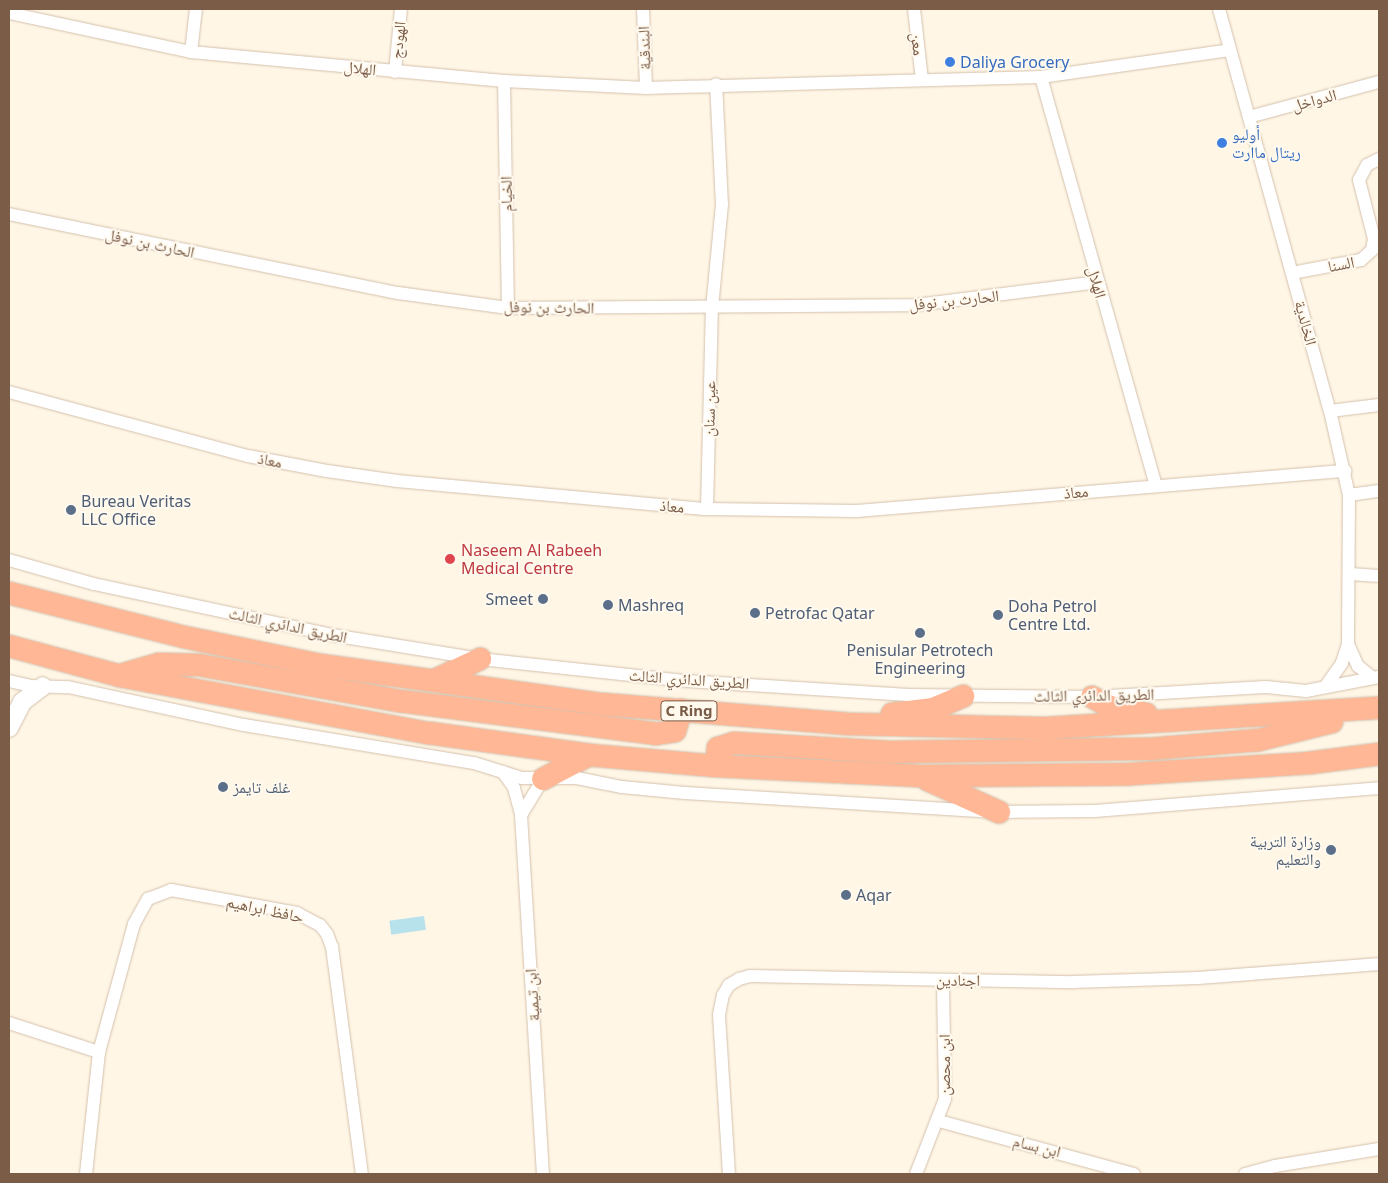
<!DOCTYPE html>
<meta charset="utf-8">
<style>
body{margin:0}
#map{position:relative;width:1388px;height:1183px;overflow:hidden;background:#fff6e6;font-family:"Noto Sans","Noto Naskh Arabic",sans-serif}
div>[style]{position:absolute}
.water>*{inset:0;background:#b7e1eb;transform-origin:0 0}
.roads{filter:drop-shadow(0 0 1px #d5c0ac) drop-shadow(0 0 1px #d5c0ac)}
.street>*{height:12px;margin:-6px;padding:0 6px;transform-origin:6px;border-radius:6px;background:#fff}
.secondary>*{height:18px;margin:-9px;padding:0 9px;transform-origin:9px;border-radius:9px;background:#fff}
.highway>*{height:22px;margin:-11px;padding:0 11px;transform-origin:11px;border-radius:11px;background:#ffb796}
.dots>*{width:14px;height:14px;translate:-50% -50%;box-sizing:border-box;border:2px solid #fff9ee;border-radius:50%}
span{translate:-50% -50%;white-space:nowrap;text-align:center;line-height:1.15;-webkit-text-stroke:4px #fff9ee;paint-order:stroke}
.shield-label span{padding:1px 4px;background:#fff9ee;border:1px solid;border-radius:4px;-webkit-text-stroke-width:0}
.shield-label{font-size:15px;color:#7b5c47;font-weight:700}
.street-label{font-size:16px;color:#7b5c47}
.shop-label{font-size:16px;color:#366cbe}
.left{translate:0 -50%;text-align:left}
.service-label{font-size:16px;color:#4e5e75}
.right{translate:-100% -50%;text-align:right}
.health-label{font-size:16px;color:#be3a42}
.frame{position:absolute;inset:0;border:10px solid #7b5c47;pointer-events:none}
</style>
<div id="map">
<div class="water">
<i style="left:424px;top:916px;width:14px;height:35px;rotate:82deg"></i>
</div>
<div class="roads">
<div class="street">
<i style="left:643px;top:9px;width:79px;rotate:87.8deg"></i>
<i style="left:914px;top:9px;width:71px;rotate:83.6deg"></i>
<i style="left:1219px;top:9px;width:417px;rotate:74.6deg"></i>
<i style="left:1330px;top:411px;width:86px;rotate:77.3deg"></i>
<i style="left:1349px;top:495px;width:149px;rotate:90.4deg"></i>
<i style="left:1348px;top:644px;width:20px;rotate:108deg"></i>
<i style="left:1342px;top:663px;width:29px;rotate:125deg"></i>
<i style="left:9px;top:13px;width:186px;rotate:12.1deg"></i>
<i style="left:191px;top:52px;width:314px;rotate:5.3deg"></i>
<i style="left:504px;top:81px;width:142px;rotate:2.8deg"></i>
<i style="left:646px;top:88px;width:395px;rotate:-1.6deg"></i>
<i style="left:1041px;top:77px;width:191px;rotate:-8.1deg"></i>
<i style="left:191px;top:52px;width:43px;rotate:-83.4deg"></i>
<i style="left:395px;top:72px;width:63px;rotate:-84.6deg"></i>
<i style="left:1041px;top:77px;width:425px;rotate:74.3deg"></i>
<i style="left:504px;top:81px;width:227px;rotate:89deg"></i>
<i style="left:1249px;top:117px;width:135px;rotate:-15.1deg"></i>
<i style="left:9px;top:214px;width:397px;rotate:11.5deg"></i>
<i style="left:398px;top:293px;width:111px;rotate:7.8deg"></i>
<i style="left:508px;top:308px;width:408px;rotate:-0.4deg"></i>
<i style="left:916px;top:305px;width:182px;rotate:-7.2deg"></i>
<i style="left:1292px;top:273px;width:70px;rotate:-10.7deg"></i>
<i style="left:1361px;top:260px;width:15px;rotate:-42deg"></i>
<i style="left:1372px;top:250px;width:11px;rotate:-80deg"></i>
<i style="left:1374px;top:239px;width:61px;rotate:-104.3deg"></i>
<i style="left:1359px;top:180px;width:17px;rotate:-62deg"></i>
<i style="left:1367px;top:165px;width:13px;rotate:-27deg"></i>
<i style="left:9px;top:392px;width:247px;rotate:15deg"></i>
<i style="left:248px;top:456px;width:80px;rotate:10.8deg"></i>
<i style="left:327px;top:471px;width:71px;rotate:8.1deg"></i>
<i style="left:397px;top:481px;width:311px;rotate:5.2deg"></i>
<i style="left:707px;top:509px;width:150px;rotate:0.8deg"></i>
<i style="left:857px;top:511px;width:490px;rotate:-4.7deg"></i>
<i style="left:1330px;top:411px;width:49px;rotate:-7deg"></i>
<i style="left:1349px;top:495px;width:30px;rotate:-8deg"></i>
<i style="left:707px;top:509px;width:201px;rotate:-88.6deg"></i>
<i style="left:712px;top:308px;width:103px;rotate:-84.5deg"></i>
<i style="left:722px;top:205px;width:121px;rotate:-92.8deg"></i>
<i style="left:9px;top:560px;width:88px;rotate:15.8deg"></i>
<i style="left:94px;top:584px;width:243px;rotate:12.1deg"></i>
<i style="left:332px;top:635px;width:150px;rotate:9.2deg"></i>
<i style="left:480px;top:659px;width:208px;rotate:6.1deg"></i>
<i style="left:687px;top:681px;width:222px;rotate:3.6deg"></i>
<i style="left:909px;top:695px;width:183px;rotate:0.6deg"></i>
<i style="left:1092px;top:697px;width:174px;rotate:-3.3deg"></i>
<i style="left:1266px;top:687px;width:40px;rotate:5.7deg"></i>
<i style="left:1306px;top:691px;width:74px;rotate:-10.9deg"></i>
<i style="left:1350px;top:574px;width:29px;rotate:4deg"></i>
<i style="left:1348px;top:644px;width:24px;rotate:66deg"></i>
<i style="left:1358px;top:666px;width:19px;rotate:39deg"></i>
<i style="left:9px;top:681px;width:22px;rotate:13deg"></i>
<i style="left:30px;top:686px;width:38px;rotate:2deg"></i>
<i style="left:68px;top:687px;width:180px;rotate:12.2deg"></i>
<i style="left:244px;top:725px;width:233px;rotate:9.4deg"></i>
<i style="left:474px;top:763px;width:50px;rotate:17.4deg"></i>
<i style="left:522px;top:778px;width:55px"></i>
<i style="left:577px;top:778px;width:46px;rotate:11.3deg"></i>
<i style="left:622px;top:787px;width:63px;rotate:5.4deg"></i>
<i style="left:685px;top:793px;width:315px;rotate:3.5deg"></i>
<i style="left:999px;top:812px;width:96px;rotate:-0.6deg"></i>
<i style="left:1095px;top:811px;width:285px;rotate:-4.6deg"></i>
<i style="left:503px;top:772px;width:19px;rotate:55deg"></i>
<i style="left:514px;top:788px;width:28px;rotate:75deg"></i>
<i style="left:521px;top:815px;width:360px;rotate:86.5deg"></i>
<i style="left:521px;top:815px;width:42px;rotate:-58.6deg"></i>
<i style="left:9px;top:1023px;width:95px;rotate:17.9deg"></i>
<i style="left:939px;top:1121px;width:202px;rotate:15.2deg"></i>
<i style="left:86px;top:1174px;width:123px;rotate:-83.9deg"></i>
<i style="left:99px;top:1052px;width:133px;rotate:-74.7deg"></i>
<i style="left:134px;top:924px;width:29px;rotate:-61deg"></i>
<i style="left:148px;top:899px;width:25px;rotate:-21deg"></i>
<i style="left:171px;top:890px;width:128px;rotate:10.3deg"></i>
<i style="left:297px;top:913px;width:26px;rotate:28deg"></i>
<i style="left:320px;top:925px;width:11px;rotate:52deg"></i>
<i style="left:327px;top:934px;width:14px;rotate:69deg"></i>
<i style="left:332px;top:947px;width:229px;rotate:82.5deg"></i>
<i style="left:729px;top:1174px;width:159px;rotate:-93.6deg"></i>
<i style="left:719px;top:1015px;width:20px;rotate:-79deg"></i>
<i style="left:723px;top:995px;width:12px;rotate:-59deg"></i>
<i style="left:729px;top:985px;width:12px;rotate:-31deg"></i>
<i style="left:739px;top:979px;width:11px;rotate:-15deg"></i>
<i style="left:750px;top:976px;width:323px;rotate:1.1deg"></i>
<i style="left:1073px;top:982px;width:125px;rotate:-1.8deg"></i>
<i style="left:1198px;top:978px;width:182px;rotate:-4.4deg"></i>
<i style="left:916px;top:1174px;width:80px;rotate:-68.9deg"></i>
<i style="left:945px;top:1099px;width:119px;rotate:-91deg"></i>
<i style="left:1245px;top:1174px;width:31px;rotate:-15deg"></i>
<i style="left:1275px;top:1166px;width:105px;rotate:-9.3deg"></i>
</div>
<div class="secondary">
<i style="left:9px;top:728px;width:29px;rotate:-63deg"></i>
<i style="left:22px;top:702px;width:26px;rotate:-37deg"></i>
</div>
<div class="highway">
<i style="left:9px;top:593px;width:180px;rotate:14.1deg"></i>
<i style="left:184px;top:637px;width:139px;rotate:11.6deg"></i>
<i style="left:320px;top:665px;width:284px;rotate:7.9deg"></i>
<i style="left:601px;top:704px;width:249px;rotate:4.6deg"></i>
<i style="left:849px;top:724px;width:199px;rotate:1.2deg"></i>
<i style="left:1048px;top:728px;width:332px;rotate:-3.5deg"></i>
<i style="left:9px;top:646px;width:115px;rotate:15.1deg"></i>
<i style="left:120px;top:676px;width:314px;rotate:10.5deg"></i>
<i style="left:429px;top:733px;width:162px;rotate:7.8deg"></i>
<i style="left:589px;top:755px;width:127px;rotate:5deg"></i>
<i style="left:716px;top:766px;width:201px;rotate:2.8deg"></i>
<i style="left:917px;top:776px;width:214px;rotate:-0.5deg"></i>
<i style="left:1131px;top:774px;width:178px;rotate:-3.5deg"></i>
<i style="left:1309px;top:763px;width:71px;rotate:-7.3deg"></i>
<i style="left:124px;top:674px;width:36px;rotate:-16deg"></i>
<i style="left:159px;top:664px;width:40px;rotate:1.4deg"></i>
<i style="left:199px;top:665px;width:204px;rotate:10.2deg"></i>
<i style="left:400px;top:701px;width:258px;rotate:7.3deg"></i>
<i style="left:656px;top:734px;width:19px;rotate:-9deg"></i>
<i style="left:675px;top:731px;width:22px;rotate:-74deg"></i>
<i style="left:435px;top:680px;width:50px;rotate:-25deg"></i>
<i style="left:1092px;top:697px;width:21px;rotate:29deg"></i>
<i style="left:1110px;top:707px;width:37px;rotate:11deg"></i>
<i style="left:892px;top:714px;width:41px;rotate:-7deg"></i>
<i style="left:933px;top:709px;width:33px;rotate:-23deg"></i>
<i style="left:716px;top:766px;width:18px;rotate:-84deg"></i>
<i style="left:718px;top:748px;width:17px;rotate:-17deg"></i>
<i style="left:734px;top:743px;width:155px;rotate:3.3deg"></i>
<i style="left:889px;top:752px;width:260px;rotate:-0.7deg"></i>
<i style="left:1149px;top:749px;width:110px;rotate:-4.7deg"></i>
<i style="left:1259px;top:740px;width:75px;rotate:-13.9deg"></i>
<i style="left:543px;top:779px;width:52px;rotate:-27.6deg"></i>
<i style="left:928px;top:780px;width:78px;rotate:24.3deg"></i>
</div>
</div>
<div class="dots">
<i style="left:950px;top:62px;background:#3f7fe0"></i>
<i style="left:1222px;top:143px;background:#3f7fe0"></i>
<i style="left:71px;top:510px;background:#5c6f8a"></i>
<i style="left:450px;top:559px;background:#e0444e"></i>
<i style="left:543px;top:599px;background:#5c6f8a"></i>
<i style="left:608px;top:605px;background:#5c6f8a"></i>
<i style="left:755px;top:613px;background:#5c6f8a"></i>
<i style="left:998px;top:615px;background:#5c6f8a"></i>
<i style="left:920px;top:633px;background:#5c6f8a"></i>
<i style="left:223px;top:787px;background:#5c6f8a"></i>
<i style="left:1331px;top:850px;background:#5c6f8a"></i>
<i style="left:846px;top:895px;background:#5c6f8a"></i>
</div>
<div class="shield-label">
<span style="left:689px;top:711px">C Ring</span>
</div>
<div class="street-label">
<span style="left:398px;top:40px;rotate:-84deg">الهودج</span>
<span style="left:918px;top:44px;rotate:83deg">معن</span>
<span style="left:644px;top:48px;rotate:-92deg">البندقية</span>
<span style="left:360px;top:68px;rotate:6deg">الهلال</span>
<span style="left:1314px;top:100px;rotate:-15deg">الدواخل</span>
<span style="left:506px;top:194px;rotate:-91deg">الخيام</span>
<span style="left:150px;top:243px;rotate:12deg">الحارث بن نوفل</span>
<span style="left:1341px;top:264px;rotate:-11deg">السنا</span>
<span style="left:1097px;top:282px;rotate:74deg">الهلال</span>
<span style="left:954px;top:300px;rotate:-6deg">الحارث بن نوفل</span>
<span style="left:549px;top:307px;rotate:1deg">الحارث بن نوفل</span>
<span style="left:1306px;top:323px;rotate:75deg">الخالدية</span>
<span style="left:709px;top:409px;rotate:-89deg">عين سنان</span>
<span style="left:270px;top:460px;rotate:11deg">معاذ</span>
<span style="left:1076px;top:492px;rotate:-5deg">معاذ</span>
<span style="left:672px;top:506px;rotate:5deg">معاذ</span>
<span style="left:288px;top:625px;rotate:12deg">الطريق الدائري الثالث</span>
<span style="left:689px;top:679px;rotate:4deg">الطريق الدائري الثالث</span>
<span style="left:1094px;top:695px;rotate:-1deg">الطريق الدائري الثالث</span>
<span style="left:265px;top:909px;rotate:12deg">حافظ ابراهيم</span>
<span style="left:958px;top:980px;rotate:1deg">اجنادين</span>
<span style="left:532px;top:995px;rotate:-94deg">ابن تيمية</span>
<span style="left:944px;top:1065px;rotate:-90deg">ابن محصن</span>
<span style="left:1037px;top:1146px;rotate:14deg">ابن بسام</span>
</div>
<div class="shop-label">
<span class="left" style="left:960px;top:62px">Daliya Grocery</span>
<span class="left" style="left:1232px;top:143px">أوليو<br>ريتال ماارت</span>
</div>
<div class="service-label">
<span class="left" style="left:81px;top:510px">Bureau Veritas<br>LLC Office</span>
<span class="right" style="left:533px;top:599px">Smeet</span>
<span class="left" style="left:618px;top:605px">Mashreq</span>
<span class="left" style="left:1008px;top:615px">Doha Petrol<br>Centre Ltd.</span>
<span class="left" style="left:765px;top:613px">Petrofac Qatar</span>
<span style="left:920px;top:659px">Penisular Petrotech<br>Engineering</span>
<span class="left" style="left:233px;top:787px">غلف تايمز</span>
<span class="right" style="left:1321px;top:850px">وزارة التربية<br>والتعليم</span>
<span class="left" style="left:856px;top:895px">Aqar</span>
</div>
<div class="health-label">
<span class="left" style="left:461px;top:559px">Naseem Al Rabeeh<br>Medical Centre</span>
</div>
<div class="frame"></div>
</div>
